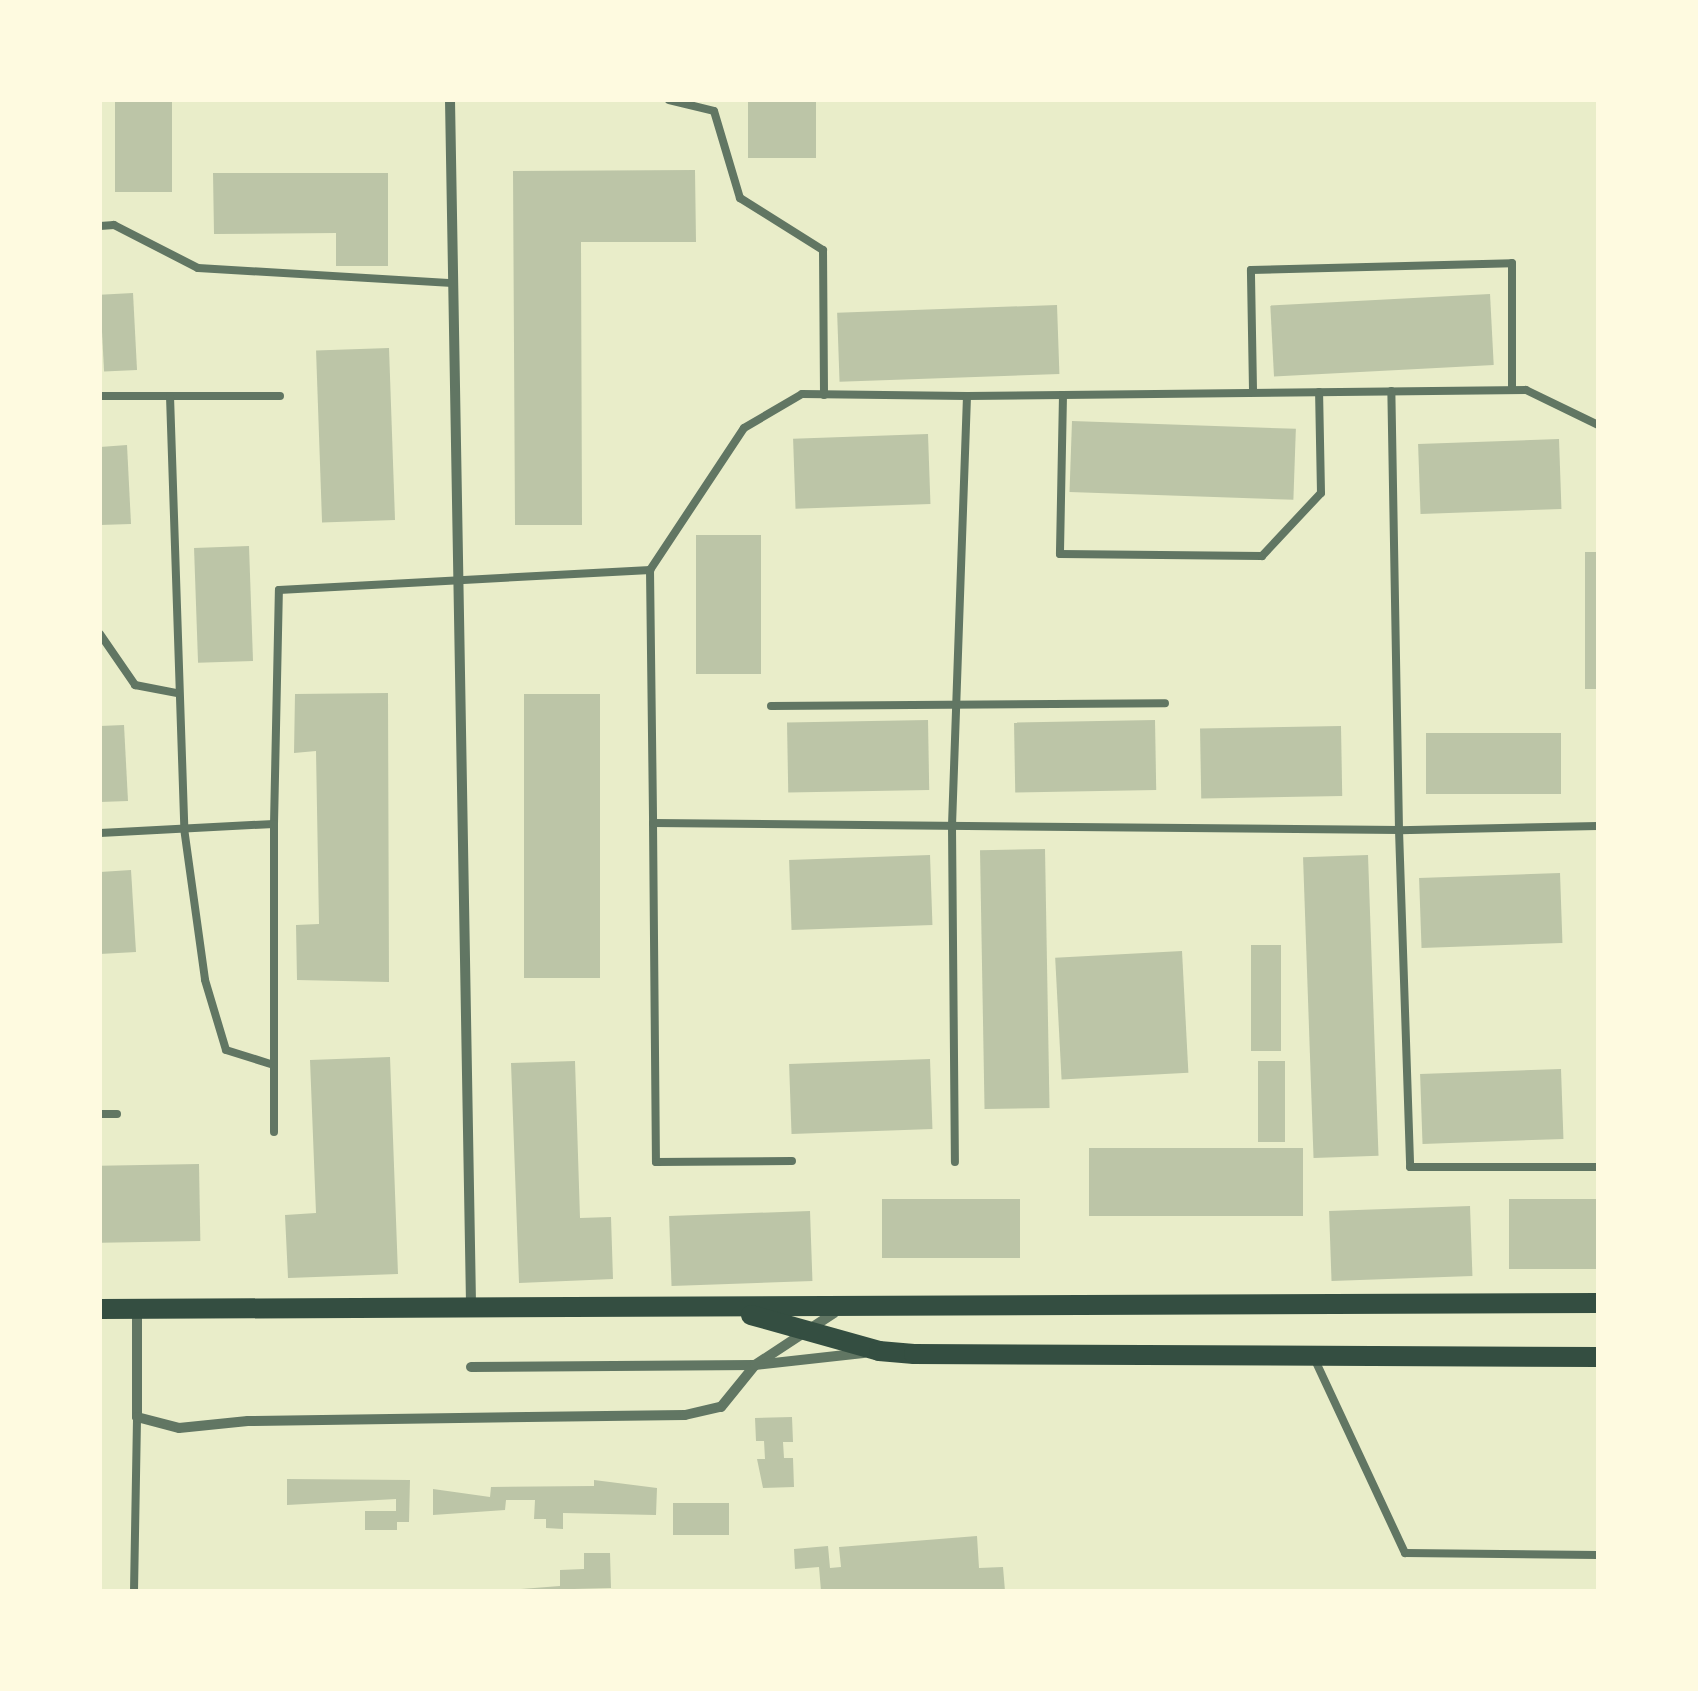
<!DOCTYPE html>
<style>
body{margin:0}
#map{position:relative;width:1698px;height:1691px;overflow:hidden;background:#e9edc9;font-family:"IBM Plex Sans",sans-serif}
div>[style]{position:absolute}
.building>*{inset:0;background:#bcc5a7;transform-origin:0 0}
.service>*{height:8px;margin:-4px;padding:0 4px;transform-origin:4px;border-radius:4px;background:#617663}
.minor>*{height:10px;margin:-5px;padding:0 5px;transform-origin:5px;border-radius:5px;background:#617663}
.secondary>*{height:20px;margin:-10px;padding:0 10px;transform-origin:10px;border-radius:10px;background:#344e41}
span{translate:-50% -50%;white-space:nowrap;text-align:center;line-height:1.15;-webkit-text-stroke:10px #fefae0;paint-order:stroke}
.frame{position:absolute;inset:0;border:102px solid #fefae0;pointer-events:none}
</style>
<div id="map">
<div class="building">
<i style="left:115px;top:100px;width:57px;height:92px"></i>
<i style="left:748px;top:100px;width:68px;height:58px"></i>
<i style="clip-path:polygon(695px 170px,696px 242px,581px 242px,582px 525px,515px 525px,513px 171px)"></i>
<i style="clip-path:polygon(213px 173px,388px 173px,388px 266px,336px 266px,336px 233px,214px 234px)"></i>
<i style="left:133px;top:293px;width:77px;height:33px;rotate:87deg"></i>
<i style="left:1490px;top:294px;width:71px;height:220px;rotate:87deg"></i>
<i style="left:1057px;top:305px;width:69px;height:220px;rotate:88deg"></i>
<i style="left:389px;top:348px;width:172px;height:73px;rotate:88deg"></i>
<i style="left:1072px;top:421px;width:224px;height:71px;rotate:2deg"></i>
<i style="left:928px;top:434px;width:70px;height:135px;rotate:88deg"></i>
<i style="left:1559px;top:439px;width:70px;height:141px;rotate:88deg"></i>
<i style="clip-path:polygon(127px 445px,131px 524px,100px 525px,100px 447px)"></i>
<i style="left:761px;top:535px;width:139px;height:65px;rotate:90deg"></i>
<i style="left:249px;top:546px;width:115px;height:55px;rotate:88deg"></i>
<i style="left:1585px;top:552px;width:13px;height:137px"></i>
<i style="clip-path:polygon(388px 693px,389px 982px,297px 980px,296px 925px,319px 924px,316px 751px,294px 753px,295px 694px)"></i>
<i style="left:524px;top:694px;width:76px;height:284px"></i>
<i style="left:928px;top:720px;width:70px;height:141px;rotate:89deg"></i>
<i style="left:1155px;top:720px;width:70px;height:141px;rotate:89deg"></i>
<i style="clip-path:polygon(124px 725px,128px 801px,100px 802px,100px 726px)"></i>
<i style="left:1341px;top:726px;width:70px;height:141px;rotate:89deg"></i>
<i style="left:1426px;top:733px;width:135px;height:61px"></i>
<i style="left:1045px;top:849px;width:259px;height:65px;rotate:89deg"></i>
<i style="left:930px;top:855px;width:70px;height:141px;rotate:88deg"></i>
<i style="left:1368px;top:855px;width:301px;height:65px;rotate:88deg"></i>
<i style="clip-path:polygon(131px 870px,136px 952px,100px 954px,100px 872px)"></i>
<i style="left:1560px;top:873px;width:70px;height:141px;rotate:88deg"></i>
<i style="left:1251px;top:945px;width:30px;height:106px"></i>
<i style="left:1182px;top:951px;width:122px;height:127px;rotate:87deg"></i>
<i style="clip-path:polygon(390px 1057px,398px 1274px,288px 1278px,285px 1215px,316px 1213px,310px 1060px)"></i>
<i style="left:930px;top:1059px;width:70px;height:141px;rotate:88deg"></i>
<i style="clip-path:polygon(575px 1061px,580px 1218px,611px 1217px,613px 1279px,519px 1283px,511px 1063px)"></i>
<i style="left:1258px;top:1061px;width:27px;height:81px"></i>
<i style="left:1561px;top:1069px;width:70px;height:141px;rotate:88deg"></i>
<i style="left:1089px;top:1148px;width:214px;height:68px"></i>
<i style="left:199px;top:1164px;width:77px;height:99px;rotate:89deg"></i>
<i style="left:1020px;top:1199px;width:59px;height:138px;rotate:90deg"></i>
<i style="left:1598px;top:1199px;width:70px;height:89px;rotate:90deg"></i>
<i style="left:1470px;top:1206px;width:70px;height:141px;rotate:88deg"></i>
<i style="left:810px;top:1211px;width:70px;height:141px;rotate:88deg"></i>
<i style="clip-path:polygon(792px 1417px,793px 1442px,783px 1442px,784px 1458px,793px 1458px,794px 1487px,763px 1488px,757px 1459px,765px 1459px,764px 1441px,756px 1441px,755px 1418px)"></i>
<i style="clip-path:polygon(287px 1479px,410px 1480px,409px 1522px,397px 1522px,397px 1530px,365px 1530px,365px 1511px,396px 1511px,396px 1499px,287px 1505px)"></i>
<i style="clip-path:polygon(594px 1480px,657px 1488px,656px 1515px,563px 1513px,563px 1529px,546px 1528px,546px 1519px,534px 1519px,535px 1500px,506px 1500px,505px 1510px,433px 1515px,433px 1489px,490px 1497px,491px 1487px,594px 1486px)"></i>
<i style="left:673px;top:1503px;width:56px;height:32px"></i>
<i style="clip-path:polygon(977px 1536px,979px 1568px,1003px 1567px,1005px 1591px,821px 1591px,819px 1567px,795px 1569px,794px 1549px,828px 1546px,830px 1568px,841px 1567px,839px 1547px)"></i>
<i style="clip-path:polygon(584px 1553px,610px 1553px,611px 1588px,494px 1591px,560px 1586px,560px 1570px,584px 1569px)"></i>
</div>
<div class="service">
<i style="left:669px;top:100px;width:46px;rotate:13.7deg"></i>
<i style="left:714px;top:111px;width:91px;rotate:73.4deg"></i>
<i style="left:740px;top:198px;width:98px;rotate:32.1deg"></i>
<i style="left:823px;top:250px;width:145px;rotate:89.6deg"></i>
<i style="left:100px;top:226px;width:14px;rotate:-4deg"></i>
<i style="left:114px;top:225px;width:94px;rotate:27.1deg"></i>
<i style="left:198px;top:268px;width:255px;rotate:3.4deg"></i>
<i style="left:1253px;top:390px;width:120px;rotate:-91deg"></i>
<i style="left:1251px;top:270px;width:261px;rotate:-1.5deg"></i>
<i style="left:1512px;top:263px;width:127px;rotate:90deg"></i>
<i style="left:1063px;top:395px;width:159px;rotate:91.1deg"></i>
<i style="left:1060px;top:554px;width:202px;rotate:0.6deg"></i>
<i style="left:1262px;top:556px;width:86px;rotate:-46.9deg"></i>
<i style="left:1321px;top:493px;width:101px;rotate:-91.1deg"></i>
<i style="left:100px;top:396px;width:180px"></i>
<i style="left:170px;top:396px;width:432px;rotate:88.1deg"></i>
<i style="left:184px;top:828px;width:153px;rotate:82.1deg"></i>
<i style="left:205px;top:980px;width:73px;rotate:73.3deg"></i>
<i style="left:226px;top:1050px;width:50px;rotate:17.4deg"></i>
<i style="left:967px;top:396px;width:559px;rotate:-0.61deg"></i>
<i style="left:1526px;top:390px;width:80px;rotate:25.9deg"></i>
<i style="left:650px;top:570px;width:170px;rotate:-56.5deg"></i>
<i style="left:744px;top:428px;width:67px;rotate:-30.4deg"></i>
<i style="left:802px;top:394px;width:165px;rotate:0.7deg"></i>
<i style="left:967px;top:396px;width:431px;rotate:92deg"></i>
<i style="left:952px;top:827px;width:335px;rotate:89.5deg"></i>
<i style="left:100px;top:634px;width:62px;rotate:55.5deg"></i>
<i style="left:135px;top:685px;width:43px;rotate:10.8deg"></i>
<i style="left:771px;top:706px;width:394px;rotate:-0.4deg"></i>
<i style="left:653px;top:823px;width:339px;rotate:89.5deg"></i>
<i style="left:656px;top:1162px;width:136px;rotate:-0.4deg"></i>
<i style="left:274px;top:824px;width:234px;rotate:-88.8deg"></i>
<i style="left:279px;top:590px;width:372px;rotate:-3.1deg"></i>
<i style="left:650px;top:570px;width:253px;rotate:89.3deg"></i>
<i style="left:653px;top:823px;width:746px;rotate:0.54deg"></i>
<i style="left:1399px;top:830px;width:439px;rotate:-91deg"></i>
<i style="left:1598px;top:826px;width:199px;rotate:178.8deg"></i>
<i style="left:1399px;top:830px;width:337px;rotate:88.1deg"></i>
<i style="left:1410px;top:1167px;width:188px"></i>
<i style="left:100px;top:833px;width:174px;rotate:-3deg"></i>
<i style="left:274px;top:824px;width:308px;rotate:90deg"></i>
<i style="left:100px;top:1114px;width:17px"></i>
<i style="left:1315px;top:1360px;width:213px;rotate:65deg"></i>
<i style="left:1405px;top:1553px;width:193px;rotate:0.6deg"></i>
<i style="left:134px;top:1591px;width:174px;rotate:-89deg"></i>
</div>
<div class="minor">
<i style="left:450px;top:100px;width:1206px;rotate:89deg"></i>
<i style="left:137px;top:1309px;width:108px;rotate:90deg"></i>
<i style="left:137px;top:1417px;width:43px;rotate:14.7deg"></i>
<i style="left:179px;top:1428px;width:69px;rotate:-5.8deg"></i>
<i style="left:248px;top:1421px;width:437px;rotate:-0.8deg"></i>
<i style="left:685px;top:1415px;width:37px;rotate:-13deg"></i>
<i style="left:721px;top:1407px;width:54px;rotate:-51deg"></i>
<i style="left:755px;top:1365px;width:95px;rotate:-33.4deg"></i>
<i style="left:471px;top:1367px;width:284px;rotate:-0.4deg"></i>
<i style="left:755px;top:1365px;width:109px;rotate:-6.3deg"></i>
</div>
<div class="secondary">
<i style="left:100px;top:1309px;width:1498px;rotate:-0.23deg"></i>
<i style="left:751px;top:1315px;width:133px;rotate:15.7deg"></i>
<i style="left:879px;top:1351px;width:35px;rotate:5deg"></i>
<i style="left:914px;top:1354px;width:684px;rotate:0.25deg"></i>
</div>
<div class="frame"></div>
</div>
